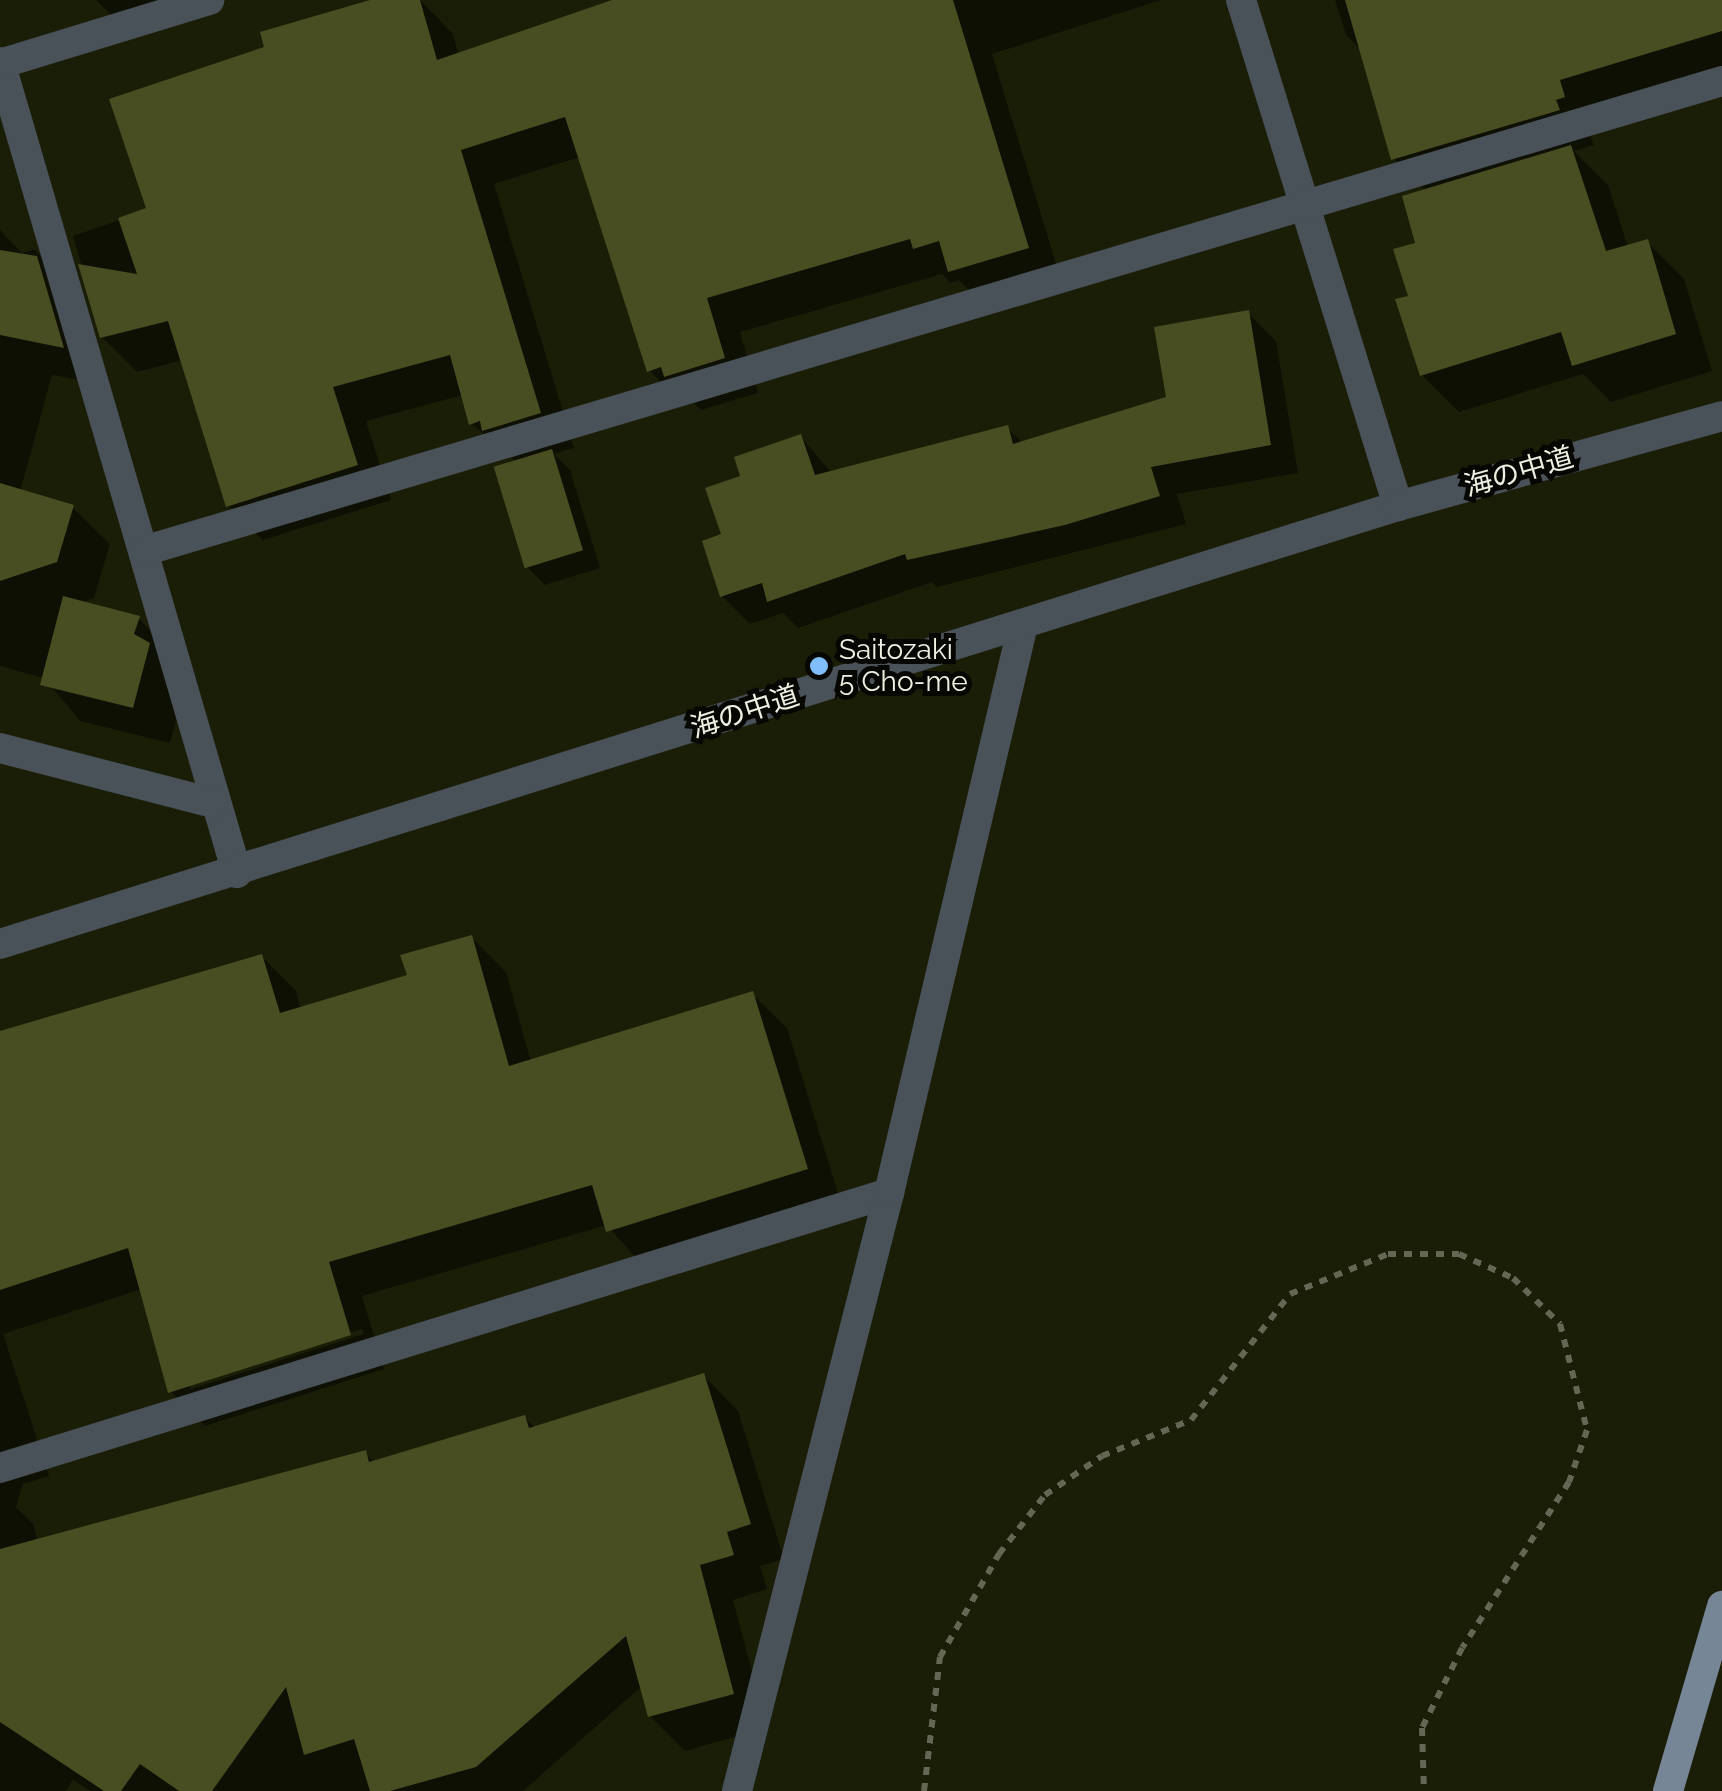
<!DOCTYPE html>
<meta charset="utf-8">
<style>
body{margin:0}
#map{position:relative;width:1722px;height:1791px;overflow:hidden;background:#1b1e07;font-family:Raleway,"Noto Sans JP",sans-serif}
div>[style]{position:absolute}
.shadow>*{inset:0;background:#0007}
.building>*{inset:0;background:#494e22;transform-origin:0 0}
.path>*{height:6px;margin-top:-3px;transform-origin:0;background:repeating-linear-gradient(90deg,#646753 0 8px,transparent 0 16px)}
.minor>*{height:30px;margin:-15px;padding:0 15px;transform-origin:15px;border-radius:15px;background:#495159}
.tertiary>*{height:30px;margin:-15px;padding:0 15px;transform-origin:15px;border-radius:15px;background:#495159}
.primary>*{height:30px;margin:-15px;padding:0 15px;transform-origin:15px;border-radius:15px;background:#768697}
.dots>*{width:28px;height:28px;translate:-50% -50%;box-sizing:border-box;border:5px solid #060702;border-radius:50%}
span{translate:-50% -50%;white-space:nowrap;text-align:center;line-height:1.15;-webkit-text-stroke:10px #060702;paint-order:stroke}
.street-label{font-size:28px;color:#edf0e1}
.poi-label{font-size:28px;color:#edf0e1}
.left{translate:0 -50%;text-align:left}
</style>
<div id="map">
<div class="shadow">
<i style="clip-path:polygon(96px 0,215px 0,121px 25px)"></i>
<i style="clip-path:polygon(411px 0,420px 0,452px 33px,459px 55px,620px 0,1161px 0,992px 54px,1062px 283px,985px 306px,959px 280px,950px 283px,942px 274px,740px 332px,758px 393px,701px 410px,693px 402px,684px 405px,649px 370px,580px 157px,494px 184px,574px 448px,554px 454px,570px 470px,600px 568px,545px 585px,526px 566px,517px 462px,471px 423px,463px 395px,366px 421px,391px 500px,263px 540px,228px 506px,183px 360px,137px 372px,102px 337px,73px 236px,149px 210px)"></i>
<i style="clip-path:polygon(1335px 0,1722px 0,1722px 77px,1590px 135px,1594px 145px,1574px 151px,1608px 185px,1628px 247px,1647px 242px,1684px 279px,1712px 371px,1611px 402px,1583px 374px,1459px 412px,1422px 375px,1411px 298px,1426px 191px,1394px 159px,1363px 52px,1346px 35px)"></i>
<i style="clip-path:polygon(0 230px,22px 253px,34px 249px,70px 286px,99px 383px,52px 375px,20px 492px,73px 508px,110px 544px,94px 598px,80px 603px,138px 618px,175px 655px,186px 682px,170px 743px,80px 721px,44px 678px,0 666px)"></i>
<i style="clip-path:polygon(1248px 313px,1276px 341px,1298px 473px,1177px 494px,1186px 524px,937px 587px,932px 582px,798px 628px,783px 613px,750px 624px,722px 596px,724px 535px,800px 436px,832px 473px,1007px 428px,1023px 443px,1169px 399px)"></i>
<i style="clip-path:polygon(evenodd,471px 937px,506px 972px,531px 1062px,752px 994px,787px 1028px,841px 1203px,643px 1266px,607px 1225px,362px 1296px,384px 1369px,205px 1426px,171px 1392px,142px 1289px,3px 1334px,49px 1476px,23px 1484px,16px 1507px,33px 1524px,38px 1542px,365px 1453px,375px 1463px,525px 1418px,536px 1429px,704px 1376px,738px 1411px,784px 1559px,760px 1566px,767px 1589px,733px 1600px,767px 1728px,685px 1751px,650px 1716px,642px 1686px,523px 1791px,90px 1791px,73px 1780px,66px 1791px,0 1791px,0 1034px,261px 956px,296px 991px,301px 1010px,410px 977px,471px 937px,362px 1329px,364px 1334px,190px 1389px,190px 1383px,362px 1329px)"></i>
</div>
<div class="building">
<i style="clip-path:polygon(370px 0,420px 0,437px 60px,612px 0,953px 0,1029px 248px,948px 272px,939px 241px,913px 249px,910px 239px,707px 298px,725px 358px,664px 377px,661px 367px,647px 372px,565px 117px,461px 150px,541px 413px,482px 431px,480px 421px,469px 425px,450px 355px,333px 387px,358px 465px,226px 507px,168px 321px,100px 338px,78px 264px,137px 274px,118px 218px,146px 208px,109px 99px,264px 47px,260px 32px)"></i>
<i style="clip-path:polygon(1345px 0,1722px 0,1722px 31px,1560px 80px,1565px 97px,1556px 100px,1560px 110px,1391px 160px)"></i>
<i style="clip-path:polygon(1571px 145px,1606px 251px,1648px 239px,1676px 334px,1572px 366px,1561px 332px,1420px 376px,1395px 299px,1408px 296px,1393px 249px,1415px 243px,1402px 196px)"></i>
<i style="clip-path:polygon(0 250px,37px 256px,64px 348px,0 335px)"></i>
<i style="clip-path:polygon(1249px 310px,1271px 445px,1151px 467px,1160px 496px,1065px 525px,907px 560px,905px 554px,767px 602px,762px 583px,720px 597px,702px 541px,721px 534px,705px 488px,740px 476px,734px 457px,801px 434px,815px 475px,1008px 425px,1013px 444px,1166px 397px,1154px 327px)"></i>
<i style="left:552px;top:449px;width:106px;height:61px;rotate:73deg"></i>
<i style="clip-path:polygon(0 483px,74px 505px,57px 562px,0 581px)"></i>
<i style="clip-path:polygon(63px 596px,140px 616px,134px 634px,150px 643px,133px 708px,40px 685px)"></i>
<i style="clip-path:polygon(472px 935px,509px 1066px,753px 991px,808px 1169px,606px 1232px,592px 1185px,329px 1262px,351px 1335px,168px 1393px,128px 1248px,0 1290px,0 1031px,262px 954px,280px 1013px,407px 975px,400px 955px)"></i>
<i style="clip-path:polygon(704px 1373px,751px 1524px,727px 1532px,734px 1555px,700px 1565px,734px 1694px,648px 1717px,626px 1636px,476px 1767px,390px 1791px,370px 1791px,354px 1739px,304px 1755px,286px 1687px,212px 1791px,179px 1791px,140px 1764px,121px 1791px,104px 1791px,0 1722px,0 1549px,366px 1450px,369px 1462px,525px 1415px,529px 1428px)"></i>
</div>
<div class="path">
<i style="left:924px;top:1791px;width:135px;rotate:-83.2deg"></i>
<i style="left:940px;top:1657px;width:119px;rotate:-60.2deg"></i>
<i style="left:999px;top:1554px;width:75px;rotate:-52.1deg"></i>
<i style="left:1045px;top:1495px;width:69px;rotate:-34.4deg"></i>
<i style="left:1102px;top:1456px;width:96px;rotate:-22deg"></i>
<i style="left:1191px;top:1420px;width:160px;rotate:-51.8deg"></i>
<i style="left:1290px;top:1294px;width:106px;rotate:-22.2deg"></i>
<i style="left:1388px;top:1254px;width:71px"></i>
<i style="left:1459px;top:1254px;width:59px;rotate:24deg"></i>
<i style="left:1513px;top:1278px;width:66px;rotate:44.4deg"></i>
<i style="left:1560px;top:1324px;width:109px;rotate:75.7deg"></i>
<i style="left:1587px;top:1430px;width:55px;rotate:109.1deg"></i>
<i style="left:1569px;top:1482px;width:197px;rotate:122.8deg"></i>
<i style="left:1462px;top:1648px;width:89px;rotate:116.6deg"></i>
<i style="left:1422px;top:1728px;width:63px;rotate:88.2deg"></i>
</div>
<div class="minor">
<i style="left:1241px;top:0;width:530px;rotate:72.76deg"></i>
<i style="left:0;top:62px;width:845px;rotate:73.71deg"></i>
<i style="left:0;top:64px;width:219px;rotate:-17deg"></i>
<i style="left:147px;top:550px;width:1643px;rotate:-16.58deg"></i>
<i style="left:0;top:748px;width:220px;rotate:14.5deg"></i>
<i style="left:0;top:1468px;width:931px;rotate:-17.19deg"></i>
<i style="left:737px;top:1791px;width:617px;rotate:-75.74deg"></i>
<i style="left:889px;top:1193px;width:584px;rotate:-76.73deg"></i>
</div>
<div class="tertiary">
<i style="left:0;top:944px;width:1465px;rotate:-17.4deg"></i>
<i style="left:1398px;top:506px;width:336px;rotate:-15.5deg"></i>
</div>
<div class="primary">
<i style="left:1668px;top:1791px;width:193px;rotate:-73.7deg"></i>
</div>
<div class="dots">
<i style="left:819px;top:666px;background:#80bdfa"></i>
</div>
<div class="street-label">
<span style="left:1519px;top:472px;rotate:-16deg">海の中道</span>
<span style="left:745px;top:712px;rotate:-18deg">海の中道</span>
</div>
<div class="poi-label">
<span class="left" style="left:839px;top:666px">Saitozaki<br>5 Cho-me</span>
</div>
</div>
